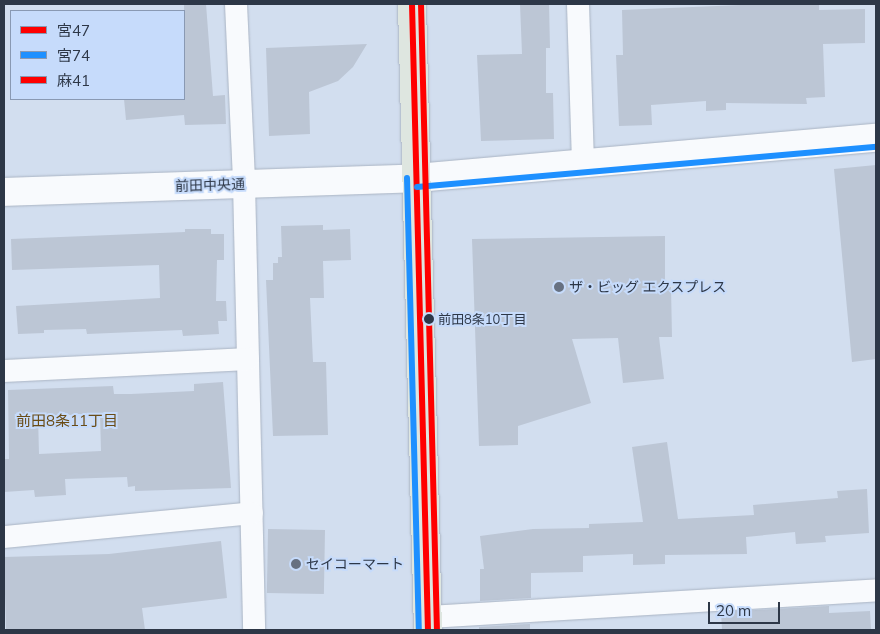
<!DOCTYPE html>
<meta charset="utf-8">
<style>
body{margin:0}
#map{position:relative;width:880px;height:634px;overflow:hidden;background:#d2deef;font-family:Mulish,"Noto Sans JP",sans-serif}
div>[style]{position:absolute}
.building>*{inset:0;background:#bcc6d5;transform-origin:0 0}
.roads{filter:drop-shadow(0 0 1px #aab4c3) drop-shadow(0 0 1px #aab4c3)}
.minor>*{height:22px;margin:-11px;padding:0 11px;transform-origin:11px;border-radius:11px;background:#f8fafd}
.tertiary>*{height:28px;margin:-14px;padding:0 14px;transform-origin:14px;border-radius:14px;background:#f8fafd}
.primary>*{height:28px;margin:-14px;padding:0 14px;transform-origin:14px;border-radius:14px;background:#dee6e0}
.bus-1>*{height:6px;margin:-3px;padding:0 3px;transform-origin:3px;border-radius:3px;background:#f00}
.bus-2>*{height:6px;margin:-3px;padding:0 3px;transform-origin:3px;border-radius:3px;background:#1e90ff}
.bus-3>*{height:6px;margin:-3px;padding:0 3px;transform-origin:3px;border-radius:3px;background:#f00}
.dots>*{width:14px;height:14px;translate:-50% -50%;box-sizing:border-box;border:2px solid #c6dbfb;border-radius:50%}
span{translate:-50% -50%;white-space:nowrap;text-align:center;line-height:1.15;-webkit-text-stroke:4px #c6dbfb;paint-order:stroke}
.bus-label{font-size:13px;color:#2d3747}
.left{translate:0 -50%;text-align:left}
.street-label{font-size:14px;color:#2d3747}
.poi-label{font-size:14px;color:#2d3747}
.neighbourhood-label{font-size:15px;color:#6a4c16}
.frame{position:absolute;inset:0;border:5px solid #2d3747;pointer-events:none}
.legend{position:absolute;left:10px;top:10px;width:175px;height:90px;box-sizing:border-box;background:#c6dbfb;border:1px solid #8999b3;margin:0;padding:6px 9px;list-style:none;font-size:15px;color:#2d3747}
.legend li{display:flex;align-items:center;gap:10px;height:25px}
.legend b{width:25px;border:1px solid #8999b3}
.scale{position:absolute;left:708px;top:602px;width:72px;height:22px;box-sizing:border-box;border:2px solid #2d3747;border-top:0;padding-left:6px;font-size:15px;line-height:18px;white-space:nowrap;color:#2d3747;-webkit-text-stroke:4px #c6dbfb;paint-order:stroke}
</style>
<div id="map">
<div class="building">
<i style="clip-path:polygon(184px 4px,206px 4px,213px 96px,225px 95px,226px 124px,185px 125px,184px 115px,126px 120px,124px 99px,184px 99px)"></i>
<i style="clip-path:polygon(520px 4px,549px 4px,550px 48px,546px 48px,546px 93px,553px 93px,554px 139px,481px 141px,477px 55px,522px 54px)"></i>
<i style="clip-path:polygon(767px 4px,819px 4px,819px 10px,865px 9px,865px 43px,823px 44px,825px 97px,806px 98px,807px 104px,726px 103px,726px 110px,706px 111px,706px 101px,651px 105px,652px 125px,619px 126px,616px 55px,623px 55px,622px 10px)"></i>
<i style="clip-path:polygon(367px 44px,353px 67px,338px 81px,309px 92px,310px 134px,269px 136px,266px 48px)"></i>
<i style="clip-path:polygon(876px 165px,876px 359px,852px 362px,834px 169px)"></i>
<i style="clip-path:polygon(323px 225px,323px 230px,350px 229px,351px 260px,323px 261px,324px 298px,310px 298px,313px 362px,326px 362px,328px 435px,273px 436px,266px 280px,273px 280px,273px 263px,278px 263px,278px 257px,282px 257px,281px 226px)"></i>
<i style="clip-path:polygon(185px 229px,211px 229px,211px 234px,224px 234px,224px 260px,217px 260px,216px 301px,226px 301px,227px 321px,218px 321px,219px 334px,183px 336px,182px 330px,87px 334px,86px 329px,44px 330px,44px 333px,18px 334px,16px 306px,160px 298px,159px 265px,12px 270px,11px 239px,185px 232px)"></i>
<i style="clip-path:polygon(665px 236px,665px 287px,671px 287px,672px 337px,659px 337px,664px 379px,623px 383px,618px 338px,572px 339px,591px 403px,518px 426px,518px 445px,479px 446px,472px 239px)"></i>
<i style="clip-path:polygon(evenodd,223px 382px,231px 488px,135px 491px,135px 486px,128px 487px,127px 477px,65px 479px,66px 495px,35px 497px,34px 490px,4px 492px,4px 459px,9px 459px,8px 390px,113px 386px,114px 394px,131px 394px,194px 391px,194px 384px,223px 382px,100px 414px,101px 451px,39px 454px,38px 416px,100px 414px)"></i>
<i style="clip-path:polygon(667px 442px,678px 519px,754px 515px,753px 505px,838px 498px,837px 491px,867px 489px,869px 533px,825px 536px,826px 542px,796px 544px,795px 532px,746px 537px,747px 554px,665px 555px,665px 564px,633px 565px,633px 554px,583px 556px,583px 572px,531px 573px,531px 598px,480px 601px,480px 569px,484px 569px,480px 536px,533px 529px,589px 528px,589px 524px,643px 522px,632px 447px)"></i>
<i style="left:325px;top:530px;width:64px;height:57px;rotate:91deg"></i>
<i style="clip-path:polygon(221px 541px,227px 598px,142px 608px,145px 630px,6px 630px,4px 557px,109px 554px)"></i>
<i style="clip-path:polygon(829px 606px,829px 613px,870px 611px,871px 630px,722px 630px,721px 612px)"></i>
<i style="clip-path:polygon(530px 624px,530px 630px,479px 630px,479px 627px)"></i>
</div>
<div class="roads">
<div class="minor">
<i style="left:236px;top:4px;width:179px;rotate:87.4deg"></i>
<i style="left:244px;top:183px;width:447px;rotate:88.7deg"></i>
<i style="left:578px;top:4px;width:159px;rotate:88.2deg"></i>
<i style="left:4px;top:371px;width:244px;rotate:-2.8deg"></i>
<i style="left:4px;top:537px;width:249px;rotate:-5.5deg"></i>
<i style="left:427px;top:617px;width:450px;rotate:-3.4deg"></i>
</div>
<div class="tertiary">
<i style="left:4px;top:192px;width:412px;rotate:-1.9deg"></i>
<i style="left:416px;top:178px;width:462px;rotate:-5deg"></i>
</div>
<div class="primary">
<i style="left:412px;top:4px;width:626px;rotate:88.54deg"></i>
</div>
</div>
<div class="bus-1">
<i style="left:412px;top:4px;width:626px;rotate:88.54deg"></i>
</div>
<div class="bus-2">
<i style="left:407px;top:178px;width:452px;rotate:88.5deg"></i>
<i style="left:417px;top:187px;width:461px;rotate:-5deg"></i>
</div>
<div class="bus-3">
<i style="left:421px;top:4px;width:626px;rotate:88.54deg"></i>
</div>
<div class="dots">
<i style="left:559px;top:287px;background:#677182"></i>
<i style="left:429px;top:319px;background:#2d3747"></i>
<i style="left:296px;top:564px;background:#677182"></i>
</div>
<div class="bus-label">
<span class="left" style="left:438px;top:319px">前田8条10丁目</span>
</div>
<div class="street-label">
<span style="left:210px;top:185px;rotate:-2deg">前田中央通</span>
</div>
<div class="poi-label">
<span class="left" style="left:569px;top:287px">ザ・ビッグ エクスプレス</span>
<span class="left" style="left:306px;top:564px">セイコーマート</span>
</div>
<div class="neighbourhood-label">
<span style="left:67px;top:421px">前田8条11丁目</span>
</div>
<div class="frame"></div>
<ul class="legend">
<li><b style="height:6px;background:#f00"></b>宮47</li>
<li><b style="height:6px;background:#1e90ff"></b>宮74</li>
<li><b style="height:6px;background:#f00"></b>麻41</li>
</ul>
<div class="scale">20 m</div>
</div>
